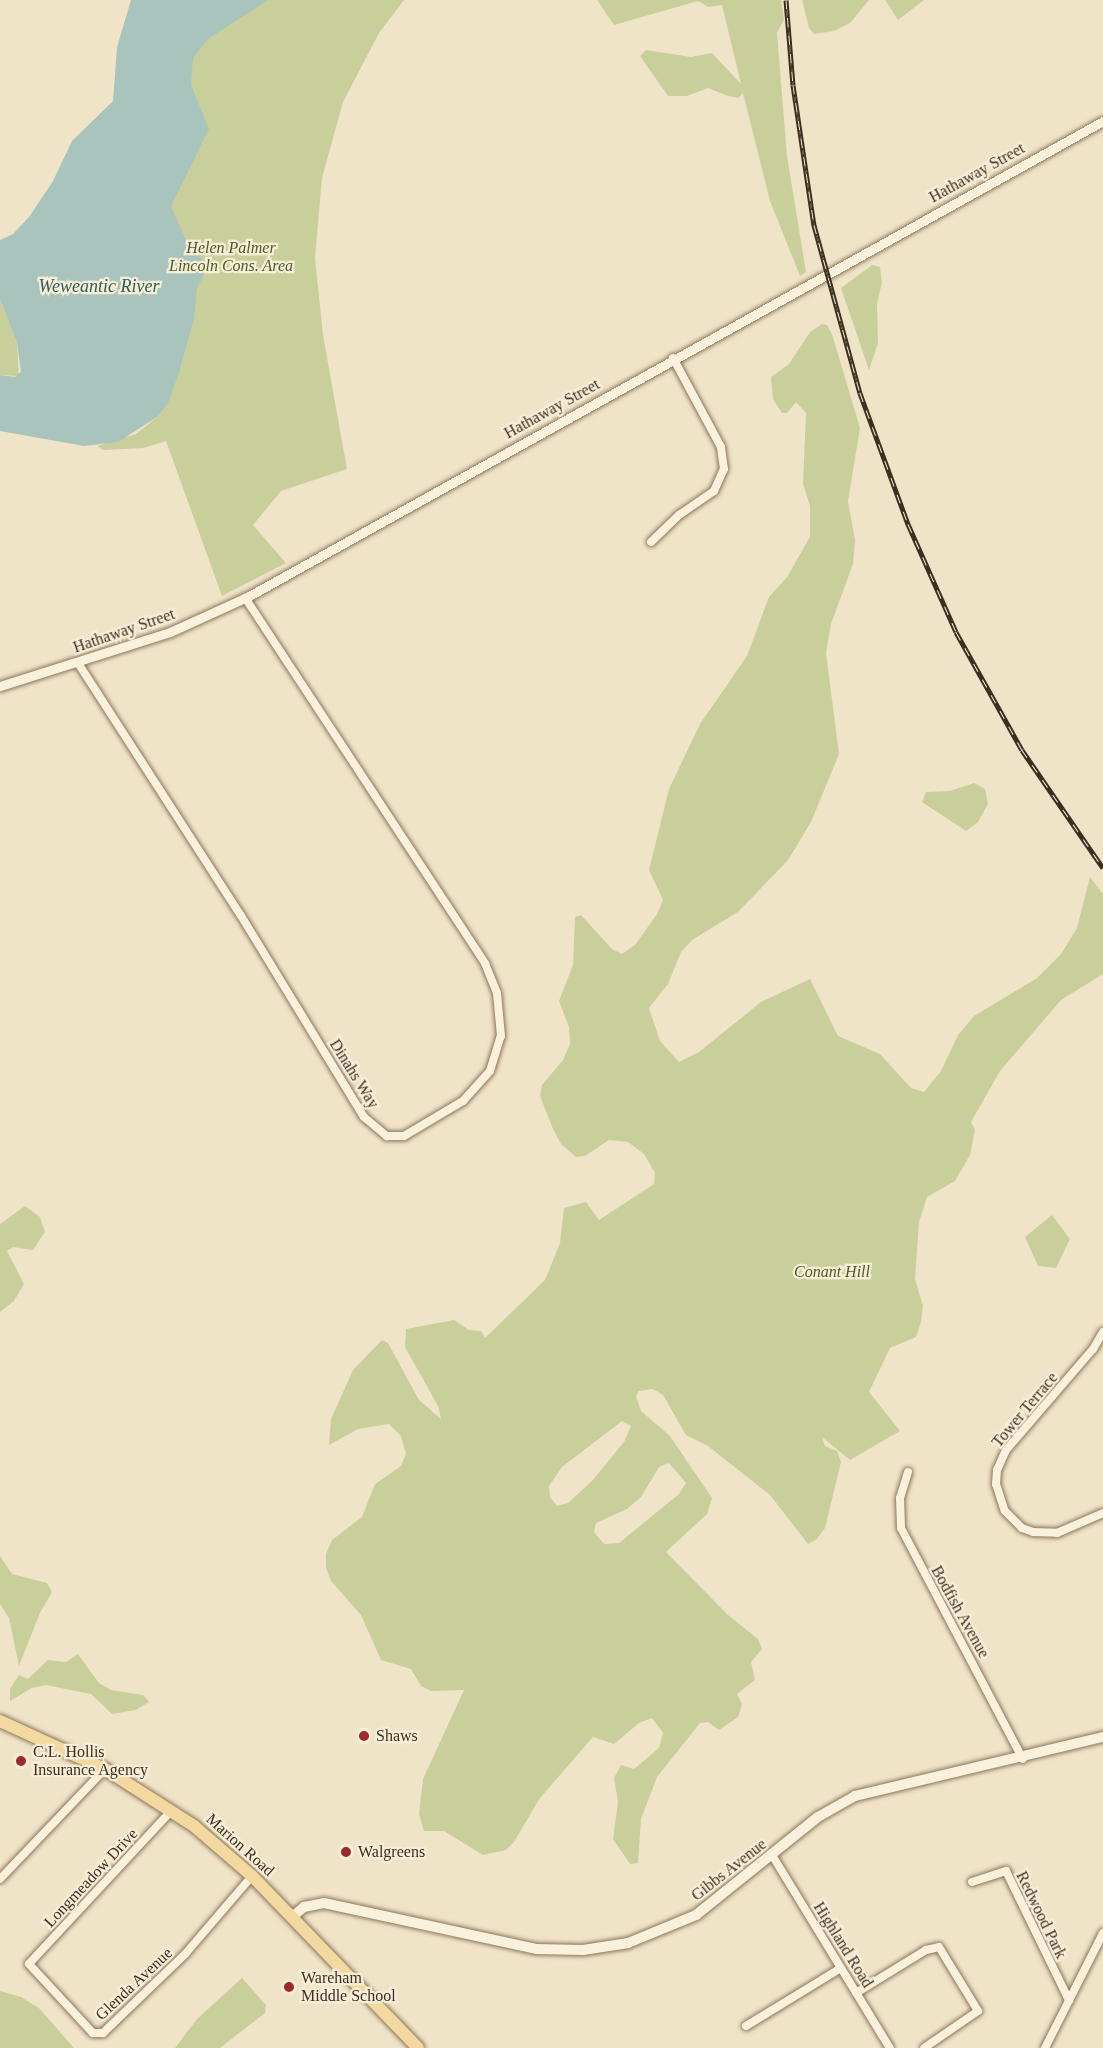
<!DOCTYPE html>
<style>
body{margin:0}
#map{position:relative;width:1103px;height:2048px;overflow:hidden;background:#f0e4c8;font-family:Georgia,serif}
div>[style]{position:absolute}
.green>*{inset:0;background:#c9cf9b}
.water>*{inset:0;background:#a9c4bc}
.roads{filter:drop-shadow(0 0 2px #8d765c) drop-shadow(0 0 2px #8d765c)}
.minor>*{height:8px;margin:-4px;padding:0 4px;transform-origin:4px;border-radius:4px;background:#faf1dc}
.tertiary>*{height:9px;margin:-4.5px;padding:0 4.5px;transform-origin:4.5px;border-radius:4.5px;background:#faf1dc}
.secondary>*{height:10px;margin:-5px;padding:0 5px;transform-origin:5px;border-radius:5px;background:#faf1dc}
.primary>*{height:12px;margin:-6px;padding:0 6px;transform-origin:6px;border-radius:6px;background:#f3d9a0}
.rail>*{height:5px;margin-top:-2.5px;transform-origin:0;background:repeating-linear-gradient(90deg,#f7eed8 0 9px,#3d2e20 0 18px);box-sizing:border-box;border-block:2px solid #3d2e20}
.dots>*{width:16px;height:16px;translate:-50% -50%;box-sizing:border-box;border:3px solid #f7eed8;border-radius:50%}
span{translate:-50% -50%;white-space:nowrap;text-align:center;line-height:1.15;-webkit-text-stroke:4.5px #f7eed8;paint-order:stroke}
.street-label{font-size:16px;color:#3d2e20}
.park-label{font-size:16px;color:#4d5a26;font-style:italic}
.poi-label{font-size:16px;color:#3d2e20}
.left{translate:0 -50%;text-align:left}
.water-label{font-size:18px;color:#2f5d5a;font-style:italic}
</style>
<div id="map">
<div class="green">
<i style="clip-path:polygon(240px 0,404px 0,379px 33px,343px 102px,322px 178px,315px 258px,323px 335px,347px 469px,281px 491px,253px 525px,286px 563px,222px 596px,166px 441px,144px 448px,103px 450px,97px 446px,136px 434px,157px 417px,181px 366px,190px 332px,156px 334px,182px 61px)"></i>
<i style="clip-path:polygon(597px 0,781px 0,784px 19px,777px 33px,787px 156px,806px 272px,800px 276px,770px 201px,743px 93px,738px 98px,728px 96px,708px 88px,687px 96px,668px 96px,640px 56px,646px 50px,691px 57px,712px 53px,741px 84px,722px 5px,708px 7px,698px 1px,614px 25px)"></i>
<i style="clip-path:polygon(802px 0,869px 0,850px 23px,834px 31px,814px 34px,809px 28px)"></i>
<i style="clip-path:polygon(885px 0,924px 0,898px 20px)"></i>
<i style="clip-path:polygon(872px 265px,880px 267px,882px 282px,877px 304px,878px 343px,869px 370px,841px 288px)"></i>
<i style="clip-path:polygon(0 299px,17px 343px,19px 376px,0 375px)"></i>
<i style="clip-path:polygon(evenodd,822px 324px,827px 325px,832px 334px,860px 428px,848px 501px,855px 540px,853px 564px,831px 624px,826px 653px,839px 754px,811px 822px,788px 860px,738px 912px,692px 940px,681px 952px,668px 984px,649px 1008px,660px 1041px,679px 1062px,699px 1052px,761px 1002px,810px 979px,838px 1036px,880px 1054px,911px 1088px,924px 1092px,941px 1071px,958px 1035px,974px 1016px,1037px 978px,1061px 954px,1077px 928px,1090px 877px,1103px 894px,1103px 974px,1061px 1000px,1000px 1071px,971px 1122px,975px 1130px,970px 1155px,955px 1181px,927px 1197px,919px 1222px,915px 1279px,923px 1306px,921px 1322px,916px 1337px,890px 1348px,869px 1392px,900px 1431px,850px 1460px,822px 1437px,825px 1446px,837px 1451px,841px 1462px,825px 1528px,817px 1539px,808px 1544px,770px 1495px,708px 1446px,686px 1435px,663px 1395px,653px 1389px,639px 1391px,636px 1396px,641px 1411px,670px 1436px,712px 1498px,707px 1514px,666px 1552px,728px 1615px,758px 1639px,762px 1649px,751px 1662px,755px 1680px,737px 1694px,742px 1704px,738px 1717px,719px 1730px,708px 1722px,700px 1723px,657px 1777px,641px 1819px,638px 1863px,630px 1864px,613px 1839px,618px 1802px,614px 1778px,621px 1765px,634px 1769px,659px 1748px,663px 1733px,652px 1718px,639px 1723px,614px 1744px,593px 1737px,540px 1798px,514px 1842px,506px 1850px,483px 1855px,444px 1831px,424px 1831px,419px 1814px,423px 1779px,464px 1690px,431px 1691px,421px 1686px,411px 1669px,381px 1660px,361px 1615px,331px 1581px,326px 1568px,326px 1554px,332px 1540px,362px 1517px,375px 1484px,401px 1466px,406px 1454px,401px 1436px,389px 1424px,358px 1429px,329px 1445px,331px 1419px,353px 1370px,382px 1340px,388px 1343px,419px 1400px,441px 1419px,438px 1406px,405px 1347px,406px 1329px,454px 1320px,469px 1330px,481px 1331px,485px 1338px,545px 1280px,560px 1243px,564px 1208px,586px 1202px,599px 1220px,654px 1184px,655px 1173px,644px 1154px,628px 1142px,609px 1140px,585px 1156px,576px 1157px,561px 1144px,553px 1129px,540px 1096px,542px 1085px,563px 1060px,570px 1044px,569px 1027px,559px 1001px,573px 965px,575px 917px,581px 915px,612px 949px,622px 954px,635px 945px,657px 914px,663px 900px,649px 870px,669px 789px,700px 724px,747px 656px,769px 597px,787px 577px,810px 537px,810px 506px,803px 484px,806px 413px,796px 402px,787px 413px,782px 413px,773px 399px,771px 377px,789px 364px,810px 332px,822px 324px,622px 1421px,631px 1426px,624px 1442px,592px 1481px,568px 1503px,557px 1506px,550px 1497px,549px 1486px,562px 1467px,622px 1421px,822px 324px,669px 1463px,686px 1483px,679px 1494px,619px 1543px,604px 1544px,594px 1532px,596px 1523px,627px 1509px,641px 1497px,659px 1467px,669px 1463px)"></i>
<i style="clip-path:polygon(974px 783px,985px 789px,988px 804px,978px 822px,966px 831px,922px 802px,926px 792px,950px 791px)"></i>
<i style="clip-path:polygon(25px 1206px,40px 1217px,45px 1232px,33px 1250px,13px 1247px,7px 1251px,24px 1284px,14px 1301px,0 1312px,0 1224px)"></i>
<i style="clip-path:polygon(1052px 1215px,1070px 1239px,1056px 1268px,1038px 1266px,1025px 1237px)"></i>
<i style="clip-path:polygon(0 1556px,12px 1574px,47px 1583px,52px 1592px,40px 1613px,19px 1666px,9px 1618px,0 1604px)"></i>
<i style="clip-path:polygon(78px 1654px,99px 1683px,111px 1690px,143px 1695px,149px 1702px,136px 1710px,112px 1714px,91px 1694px,46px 1685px,32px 1688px,10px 1701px,10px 1689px,19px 1675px,28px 1679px,48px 1660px,66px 1662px)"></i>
<i style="clip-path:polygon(242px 1978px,266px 2005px,265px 2013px,220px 2048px,175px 2048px,197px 2019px)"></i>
<i style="clip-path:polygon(0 1991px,21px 1997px,39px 2008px,74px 2048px,0 2048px)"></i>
</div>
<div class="water">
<i style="clip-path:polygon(131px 0,268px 0,208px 39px,193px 58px,191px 85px,209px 129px,171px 206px,190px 249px,203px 260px,205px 273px,197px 288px,194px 319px,179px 373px,168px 403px,157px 417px,118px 442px,84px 446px,0 431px,0 375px,15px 377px,21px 372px,17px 343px,0 299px,0 240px,13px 234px,29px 217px,53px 181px,72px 141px,113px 101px,117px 47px)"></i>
</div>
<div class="roads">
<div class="minor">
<i style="left:651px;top:542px;width:39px;rotate:-44deg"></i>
<i style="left:679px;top:515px;width:42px;rotate:-34.4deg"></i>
<i style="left:714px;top:491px;width:24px;rotate:-66deg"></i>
<i style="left:724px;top:469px;width:22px;rotate:-98deg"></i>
<i style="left:721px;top:447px;width:101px;rotate:-118.3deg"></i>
<i style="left:78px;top:663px;width:299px;rotate:57.2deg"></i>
<i style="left:240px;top:914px;width:238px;rotate:58.6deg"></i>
<i style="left:364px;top:1117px;width:30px;rotate:40deg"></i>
<i style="left:387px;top:1136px;width:17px"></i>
<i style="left:404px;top:1136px;width:69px;rotate:-30.7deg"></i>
<i style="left:463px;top:1101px;width:40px;rotate:-48deg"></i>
<i style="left:490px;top:1071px;width:37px;rotate:-73deg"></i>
<i style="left:501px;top:1036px;width:43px;rotate:-95.3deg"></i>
<i style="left:497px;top:993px;width:32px;rotate:-112deg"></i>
<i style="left:485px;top:963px;width:437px;rotate:-123.3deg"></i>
<i style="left:1103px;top:1332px;width:20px;rotate:120deg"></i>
<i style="left:1093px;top:1349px;width:133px;rotate:130.7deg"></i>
<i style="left:1006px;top:1450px;width:22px;rotate:114deg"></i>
<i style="left:997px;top:1470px;width:14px;rotate:94deg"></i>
<i style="left:996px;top:1484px;width:28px;rotate:72deg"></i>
<i style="left:1005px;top:1511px;width:24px;rotate:45deg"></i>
<i style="left:1022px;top:1528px;width:12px;rotate:20deg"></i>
<i style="left:1033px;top:1532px;width:24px;rotate:2deg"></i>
<i style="left:1057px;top:1533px;width:50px;rotate:-23.5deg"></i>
<i style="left:908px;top:1472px;width:27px;rotate:107deg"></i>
<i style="left:900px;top:1498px;width:30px;rotate:88deg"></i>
<i style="left:901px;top:1528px;width:261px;rotate:62.2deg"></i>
<i style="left:172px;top:1810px;width:210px;rotate:132.9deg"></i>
<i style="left:29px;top:1964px;width:94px;rotate:47.2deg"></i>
<i style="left:93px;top:2033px;width:10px"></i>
<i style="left:103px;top:2033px;width:115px;rotate:-43.9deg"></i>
<i style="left:186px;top:1953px;width:101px;rotate:-49.4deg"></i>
<i style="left:772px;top:1855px;width:226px;rotate:58.6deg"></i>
<i style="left:0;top:1879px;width:152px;rotate:-46.3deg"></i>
<i style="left:972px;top:1882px;width:36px;rotate:-18deg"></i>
<i style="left:1006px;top:1871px;width:144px;rotate:64deg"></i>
<i style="left:856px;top:1993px;width:82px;rotate:-31.6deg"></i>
<i style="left:926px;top:1950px;width:13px;rotate:-13deg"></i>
<i style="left:939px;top:1947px;width:75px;rotate:58.6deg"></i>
<i style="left:978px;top:2011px;width:65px;rotate:145.6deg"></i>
<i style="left:746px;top:2026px;width:111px;rotate:-31.4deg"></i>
<i style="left:1045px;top:2048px;width:129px;rotate:-63.2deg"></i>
</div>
<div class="tertiary">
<i style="left:0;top:686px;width:178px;rotate:-17.6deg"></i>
<i style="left:170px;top:632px;width:87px;rotate:-24.5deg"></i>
<i style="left:249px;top:596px;width:977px;rotate:-29.08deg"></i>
</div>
<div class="secondary">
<i style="left:292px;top:1917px;width:16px;rotate:-40deg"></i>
<i style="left:304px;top:1907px;width:20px;rotate:-11deg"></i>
<i style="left:324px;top:1903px;width:218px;rotate:12.2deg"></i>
<i style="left:537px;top:1949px;width:46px;rotate:1.2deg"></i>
<i style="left:583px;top:1950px;width:46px;rotate:-8.8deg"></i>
<i style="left:628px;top:1943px;width:74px;rotate:-22.4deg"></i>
<i style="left:696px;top:1915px;width:156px;rotate:-38.8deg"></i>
<i style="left:818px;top:1817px;width:43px;rotate:-29.6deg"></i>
<i style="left:855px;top:1796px;width:255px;rotate:-13.4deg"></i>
</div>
<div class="primary">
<i style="left:0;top:1721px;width:115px;rotate:24.6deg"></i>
<i style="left:105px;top:1769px;width:106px;rotate:32.6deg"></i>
<i style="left:194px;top:1826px;width:77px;rotate:40.8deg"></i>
<i style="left:252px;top:1876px;width:239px;rotate:46deg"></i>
</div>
</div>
<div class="rail">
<i style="left:786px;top:0;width:85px;rotate:85.3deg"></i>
<i style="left:793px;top:85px;width:142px;rotate:81.5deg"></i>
<i style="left:814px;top:225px;width:174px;rotate:74.7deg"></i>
<i style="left:860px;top:393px;width:140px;rotate:69.9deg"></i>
<i style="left:908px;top:524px;width:118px;rotate:66deg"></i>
<i style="left:956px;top:632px;width:135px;rotate:60.8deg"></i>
<i style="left:1022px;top:750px;width:143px;rotate:55.5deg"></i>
</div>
<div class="dots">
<i style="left:364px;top:1736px;background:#9e2a2b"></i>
<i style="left:21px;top:1761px;background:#9e2a2b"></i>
<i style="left:346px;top:1852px;background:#9e2a2b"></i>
<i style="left:289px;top:1987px;background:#9e2a2b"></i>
</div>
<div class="street-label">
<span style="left:977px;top:173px;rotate:-29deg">Hathaway Street</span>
<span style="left:552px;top:409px;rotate:-29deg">Hathaway Street</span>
<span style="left:124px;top:631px;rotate:-19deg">Hathaway Street</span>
<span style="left:354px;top:1074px;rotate:58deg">Dinahs Way</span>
<span style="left:1025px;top:1410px;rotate:-50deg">Tower Terrace</span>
<span style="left:960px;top:1612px;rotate:61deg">Bodfish Avenue</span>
<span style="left:240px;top:1845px;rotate:42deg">Marion Road</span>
<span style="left:729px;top:1870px;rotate:-38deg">Gibbs Avenue</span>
<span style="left:91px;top:1878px;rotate:-47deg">Longmeadow Drive</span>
<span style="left:1041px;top:1915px;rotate:64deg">Redwood Park</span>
<span style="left:843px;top:1945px;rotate:58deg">Highland Road</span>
<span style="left:134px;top:1984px;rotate:-43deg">Glenda Avenue</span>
</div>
<div class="park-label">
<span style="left:231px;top:257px">Helen Palmer<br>Lincoln Cons. Area</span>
<span style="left:832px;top:1272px">Conant Hill</span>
</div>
<div class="poi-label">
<span class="left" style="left:376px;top:1736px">Shaws</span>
<span class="left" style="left:33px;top:1761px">C.L. Hollis<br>Insurance Agency</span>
<span class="left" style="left:358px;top:1852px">Walgreens</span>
<span class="left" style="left:301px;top:1987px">Wareham<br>Middle School</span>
</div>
<div class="water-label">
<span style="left:99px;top:286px">Weweantic River</span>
</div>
</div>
